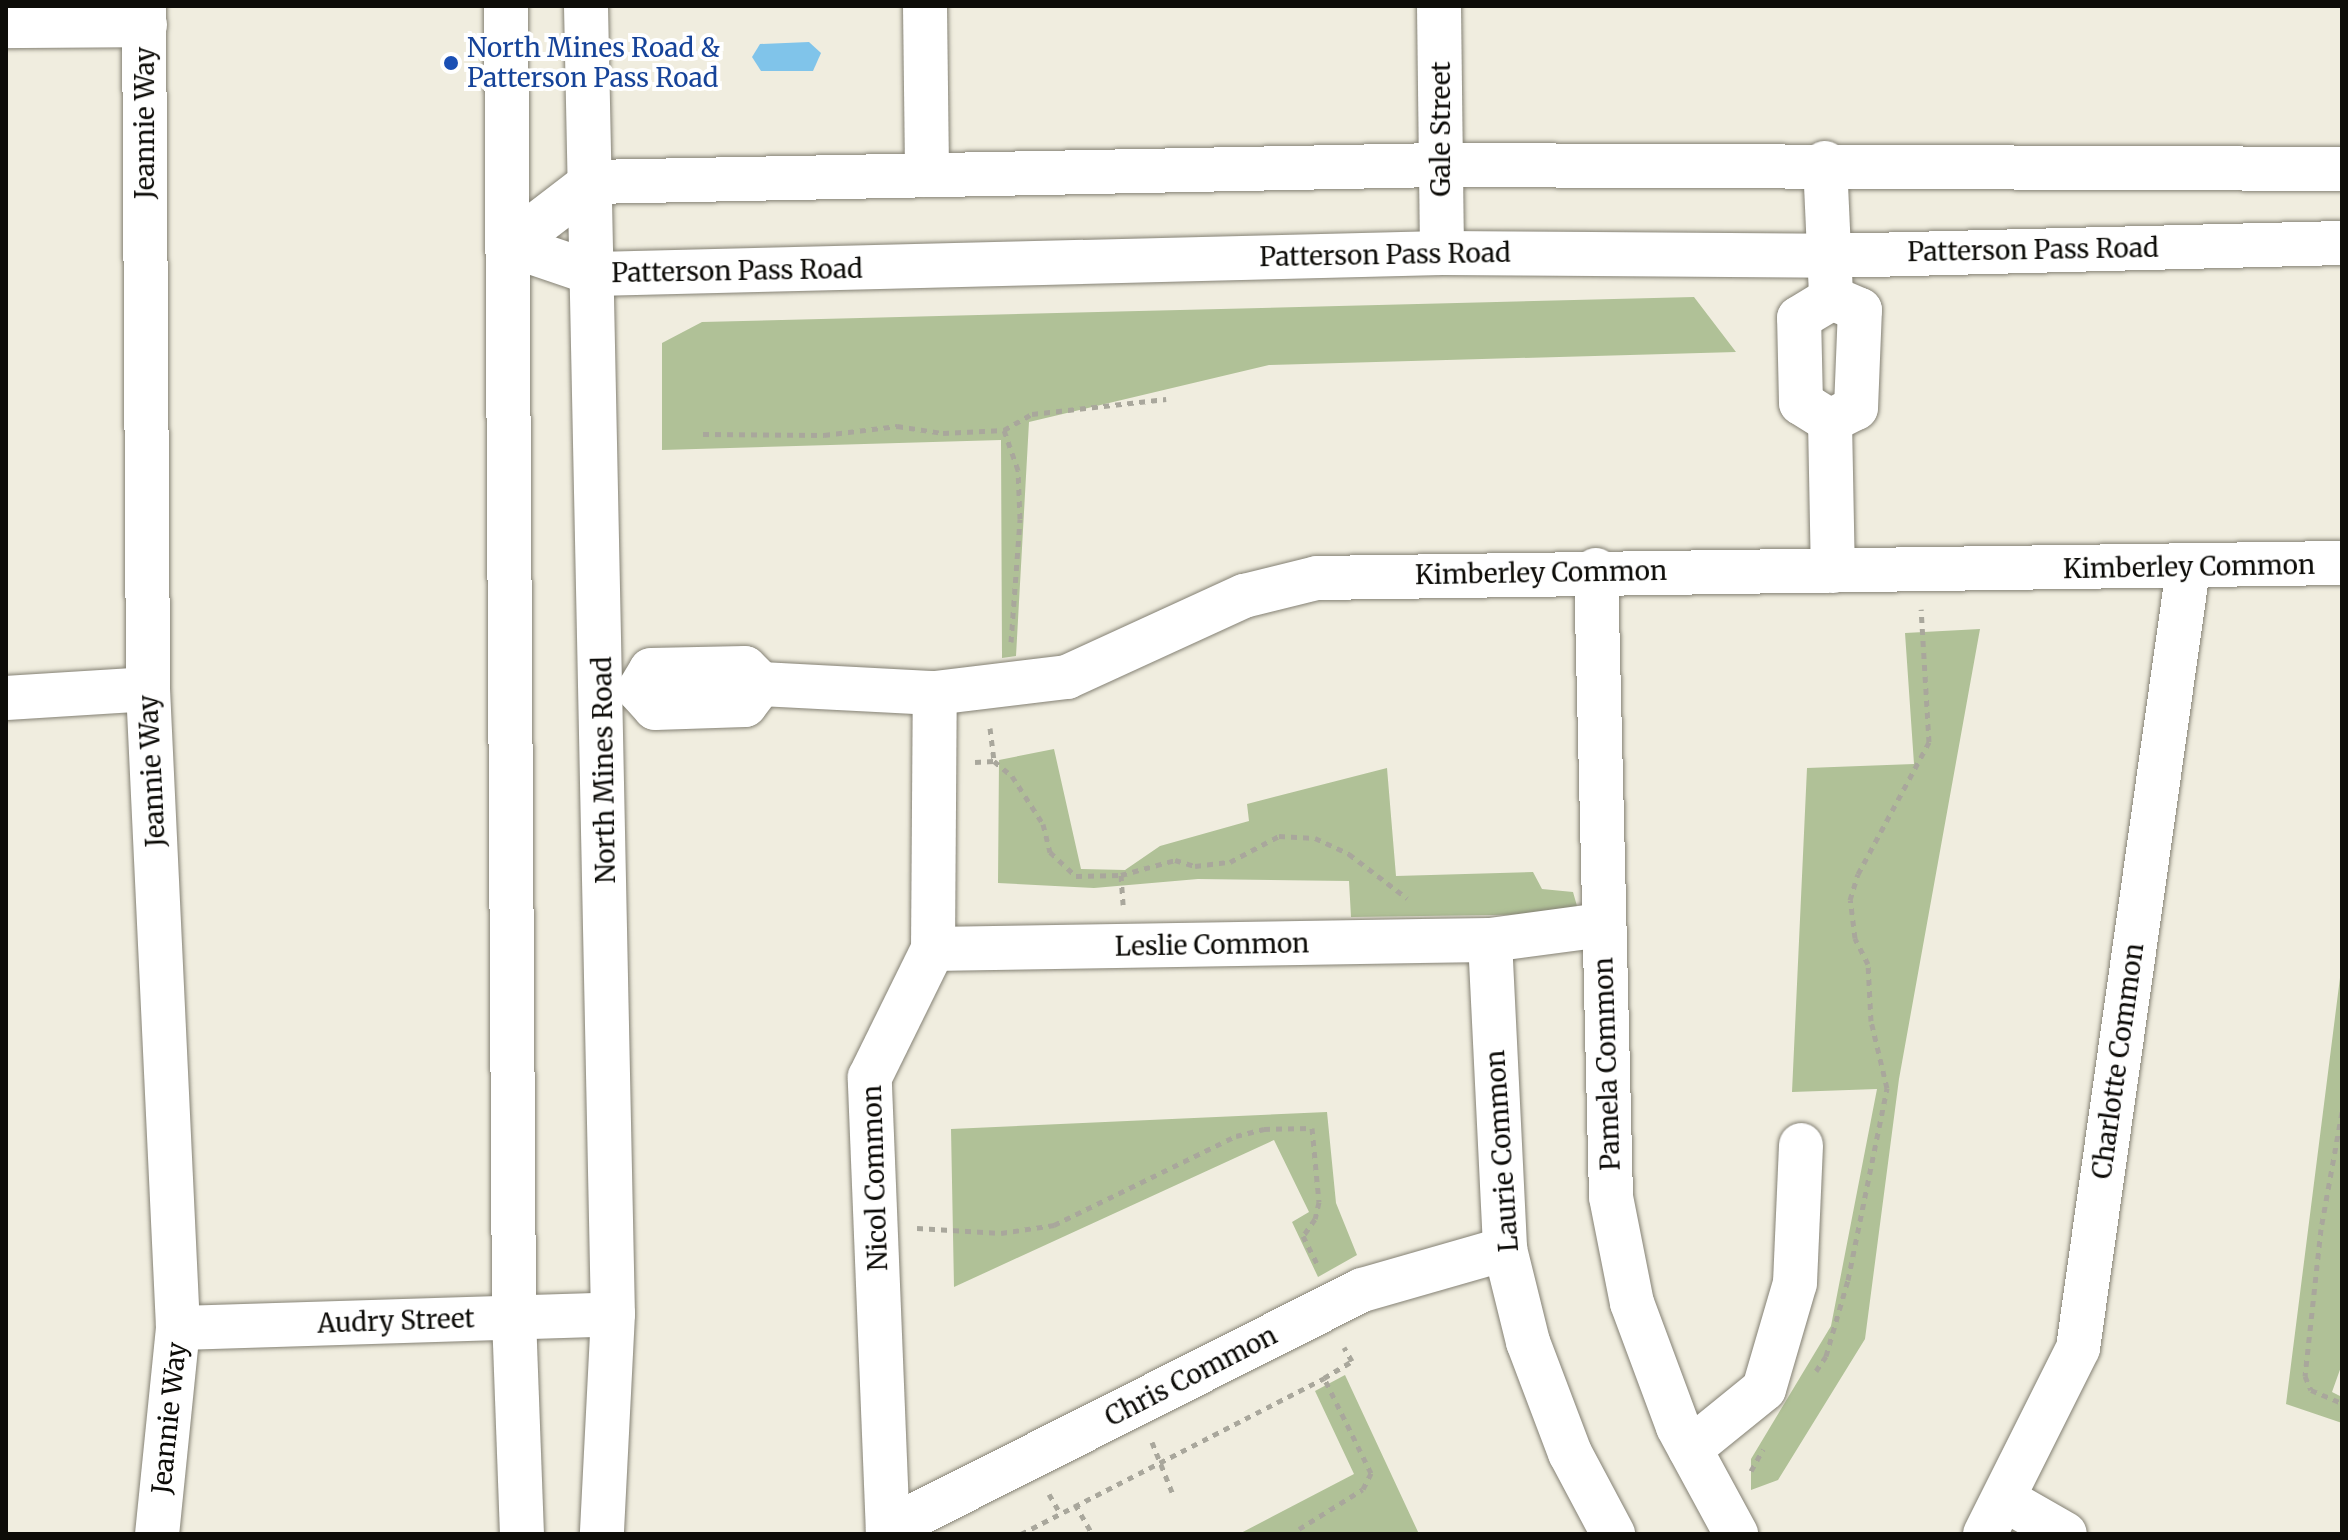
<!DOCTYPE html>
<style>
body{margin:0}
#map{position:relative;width:2348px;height:1540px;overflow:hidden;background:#f0eddf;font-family:Merriweather,serif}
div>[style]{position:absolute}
.green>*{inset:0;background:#b0c197}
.water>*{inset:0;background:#80c4ea}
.path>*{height:5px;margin-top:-2.5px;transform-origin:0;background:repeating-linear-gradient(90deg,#a9a79c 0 6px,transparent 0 12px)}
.roads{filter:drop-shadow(0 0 2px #848174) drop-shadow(0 0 2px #848174)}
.minor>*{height:44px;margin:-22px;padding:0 22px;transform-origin:22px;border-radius:22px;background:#fff}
.major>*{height:44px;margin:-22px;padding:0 22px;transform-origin:22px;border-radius:22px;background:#fff}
.dots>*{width:22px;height:22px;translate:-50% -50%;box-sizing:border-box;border:4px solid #fff;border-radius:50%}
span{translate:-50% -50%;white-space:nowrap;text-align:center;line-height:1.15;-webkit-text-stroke:8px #fff;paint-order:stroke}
.transit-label{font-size:26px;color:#164399}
.left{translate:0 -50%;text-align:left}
.street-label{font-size:26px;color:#0d0c08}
.frame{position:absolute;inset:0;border:8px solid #0d0c08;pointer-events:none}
</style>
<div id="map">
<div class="green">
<i style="clip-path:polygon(1694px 297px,1736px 352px,1269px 365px,1029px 422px,1016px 656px,1002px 658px,1001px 440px,662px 450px,662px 343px,702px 322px)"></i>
<i style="clip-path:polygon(1980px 629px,1899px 1079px,1865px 1339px,1778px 1480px,1751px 1490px,1751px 1459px,1831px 1326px,1877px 1089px,1792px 1092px,1807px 768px,1914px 764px,1905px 633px)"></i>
<i style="clip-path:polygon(1054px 749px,1081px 869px,1125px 870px,1160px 846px,1249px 821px,1247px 804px,1387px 768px,1396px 876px,1533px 872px,1542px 889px,1573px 892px,1577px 906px,1567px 914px,1351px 917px,1349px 881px,1198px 879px,1094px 888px,998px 883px,999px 760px)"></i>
<i style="clip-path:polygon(2342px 962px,2342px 1364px,2332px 1392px,2342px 1397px,2342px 1423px,2286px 1404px)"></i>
<i style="clip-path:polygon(1327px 1112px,1336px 1203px,1357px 1255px,1318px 1277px,1292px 1222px,1309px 1212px,1274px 1140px,954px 1287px,951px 1129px)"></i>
<i style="clip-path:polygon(1345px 1375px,1419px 1534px,1239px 1534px,1354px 1474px,1315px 1391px)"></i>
</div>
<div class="water">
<i style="clip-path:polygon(809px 42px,821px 53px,813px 71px,761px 71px,752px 57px,760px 44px)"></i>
</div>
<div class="path">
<i style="left:703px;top:434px;width:121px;rotate:0.5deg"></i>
<i style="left:824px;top:435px;width:74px;rotate:-7deg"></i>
<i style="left:897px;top:426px;width:47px;rotate:8.7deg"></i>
<i style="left:943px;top:433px;width:61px;rotate:-2.8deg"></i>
<i style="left:1011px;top:642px;width:123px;rotate:-85.8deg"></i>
<i style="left:1020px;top:519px;width:49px;rotate:-92.3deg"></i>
<i style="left:1018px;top:470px;width:42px;rotate:-109.3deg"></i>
<i style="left:1004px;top:430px;width:32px;rotate:-30deg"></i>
<i style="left:1032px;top:414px;width:135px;rotate:-6.4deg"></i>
<i style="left:990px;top:728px;width:33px;rotate:83deg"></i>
<i style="left:994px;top:761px;width:23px;rotate:40deg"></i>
<i style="left:1012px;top:776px;width:57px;rotate:57.1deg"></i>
<i style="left:1043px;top:824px;width:29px;rotate:76deg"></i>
<i style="left:1050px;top:852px;width:35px;rotate:43deg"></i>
<i style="left:1076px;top:876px;width:45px;rotate:-1.3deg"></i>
<i style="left:1121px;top:875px;width:30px;rotate:86deg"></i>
<i style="left:975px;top:762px;width:19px;rotate:-3deg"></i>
<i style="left:1121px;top:875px;width:56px;rotate:-15.5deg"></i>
<i style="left:1175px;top:860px;width:21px;rotate:17deg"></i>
<i style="left:1195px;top:866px;width:35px;rotate:-7deg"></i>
<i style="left:1230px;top:862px;width:55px;rotate:-28deg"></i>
<i style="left:1279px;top:836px;width:36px;rotate:3deg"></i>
<i style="left:1315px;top:838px;width:38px;rotate:25deg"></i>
<i style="left:1349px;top:854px;width:73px;rotate:37.2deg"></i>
<i style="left:2342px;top:1112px;width:119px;rotate:100.2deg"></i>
<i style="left:2321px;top:1229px;width:148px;rotate:96.2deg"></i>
<i style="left:2305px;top:1376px;width:15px;rotate:67deg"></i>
<i style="left:2311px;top:1390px;width:34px;rotate:23deg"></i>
<i style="left:917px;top:1228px;width:84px;rotate:3.4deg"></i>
<i style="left:1001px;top:1233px;width:54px;rotate:-8.6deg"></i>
<i style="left:1054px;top:1225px;width:203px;rotate:-26.1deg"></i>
<i style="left:1236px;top:1136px;width:29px;rotate:-14deg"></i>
<i style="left:1264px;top:1129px;width:48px;rotate:-1.2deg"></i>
<i style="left:1312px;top:1128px;width:74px;rotate:84.6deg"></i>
<i style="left:1319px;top:1202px;width:17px;rotate:103deg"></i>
<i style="left:1315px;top:1219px;width:21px;rotate:125deg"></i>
<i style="left:1303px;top:1236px;width:31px;rotate:63deg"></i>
<i style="left:1816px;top:1371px;width:18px;rotate:-56deg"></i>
<i style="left:1826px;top:1356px;width:79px;rotate:-73.9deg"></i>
<i style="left:1848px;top:1280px;width:196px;rotate:-78.5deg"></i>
<i style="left:1887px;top:1088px;width:69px;rotate:-103.4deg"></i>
<i style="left:1871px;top:1021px;width:57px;rotate:-93deg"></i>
<i style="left:1868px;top:964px;width:29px;rotate:-117deg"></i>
<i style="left:1855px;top:938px;width:38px;rotate:-97deg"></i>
<i style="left:1850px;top:900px;width:27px;rotate:-73deg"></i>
<i style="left:1858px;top:874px;width:150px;rotate:-61.7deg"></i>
<i style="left:1929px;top:742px;width:133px;rotate:-93.4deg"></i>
<i style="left:1152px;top:1442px;width:54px;rotate:68.2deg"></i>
<i style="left:1751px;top:1471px;width:25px;rotate:-61deg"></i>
<i style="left:1049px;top:1494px;width:22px;rotate:60deg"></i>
<i style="left:1075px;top:1504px;width:34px;rotate:60deg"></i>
<i style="left:1299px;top:1529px;width:75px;rotate:-32deg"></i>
<i style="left:1363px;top:1489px;width:18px;rotate:-63deg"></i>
<i style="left:1371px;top:1473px;width:106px;rotate:-116.3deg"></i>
<i style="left:1324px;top:1378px;width:33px;rotate:-31deg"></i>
<i style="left:1352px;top:1361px;width:16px;rotate:-120deg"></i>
<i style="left:1021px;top:1534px;width:341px;rotate:-27.2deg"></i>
</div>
<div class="roads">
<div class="minor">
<i style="left:144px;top:6px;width:683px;rotate:89.66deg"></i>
<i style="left:148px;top:689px;width:640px;rotate:87.31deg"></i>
<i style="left:178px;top:1328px;width:207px;rotate:95.8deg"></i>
<i style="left:925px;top:6px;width:169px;rotate:89.3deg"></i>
<i style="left:1439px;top:6px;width:247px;rotate:89.3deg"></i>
<i style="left:6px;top:26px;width:139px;rotate:-0.4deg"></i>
<i style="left:1825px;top:163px;width:130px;rotate:87.4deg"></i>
<i style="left:1830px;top:421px;width:29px;rotate:-27deg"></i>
<i style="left:1856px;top:408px;width:98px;rotate:-87.7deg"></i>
<i style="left:1860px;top:310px;width:30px;rotate:-157deg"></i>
<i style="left:1830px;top:421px;width:34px;rotate:-148deg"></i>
<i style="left:1801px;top:403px;width:85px;rotate:-91.3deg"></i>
<i style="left:1799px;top:318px;width:39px;rotate:-31deg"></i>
<i style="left:1830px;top:421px;width:150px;rotate:88.9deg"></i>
<i style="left:1596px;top:570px;width:627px;rotate:88.63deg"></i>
<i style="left:1611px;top:1197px;width:108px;rotate:78.8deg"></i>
<i style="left:1632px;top:1303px;width:132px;rotate:69.6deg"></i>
<i style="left:1678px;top:1427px;width:122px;rotate:61.5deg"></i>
<i style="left:639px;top:690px;width:23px;rotate:-59deg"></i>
<i style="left:651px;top:670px;width:94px;rotate:-1.2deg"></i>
<i style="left:745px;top:668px;width:23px;rotate:45deg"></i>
<i style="left:761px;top:684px;width:174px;rotate:3deg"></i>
<i style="left:935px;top:693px;width:133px;rotate:-6.9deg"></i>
<i style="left:1067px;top:677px;width:195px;rotate:-24.6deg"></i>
<i style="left:1244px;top:596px;width:75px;rotate:-13.9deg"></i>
<i style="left:1317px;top:578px;width:1025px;rotate:-0.84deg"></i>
<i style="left:639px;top:690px;width:24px;rotate:48deg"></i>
<i style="left:655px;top:708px;width:90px;rotate:-1.9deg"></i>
<i style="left:745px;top:705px;width:26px;rotate:-53deg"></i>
<i style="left:6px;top:698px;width:142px;rotate:-3.6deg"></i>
<i style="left:1490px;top:940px;width:309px;rotate:87.2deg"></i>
<i style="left:1505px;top:1249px;width:96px;rotate:76.1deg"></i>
<i style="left:1528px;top:1342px;width:119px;rotate:69.3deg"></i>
<i style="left:1570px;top:1453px;width:92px;rotate:62deg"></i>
<i style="left:933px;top:949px;width:557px;rotate:-0.93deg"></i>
<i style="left:1490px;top:940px;width:114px;rotate:-7.6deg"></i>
<i style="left:178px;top:1328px;width:435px;rotate:-1.8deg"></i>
<i style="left:1690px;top:1449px;width:95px;rotate:-39deg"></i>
<i style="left:1764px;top:1389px;width:110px;rotate:-73.7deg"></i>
<i style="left:1795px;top:1283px;width:138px;rotate:-87.5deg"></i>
<i style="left:2004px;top:1499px;width:70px;rotate:29.8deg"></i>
<i style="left:888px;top:1529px;width:531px;rotate:-26.76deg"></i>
<i style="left:1362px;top:1290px;width:149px;rotate:-16deg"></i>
<i style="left:888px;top:1534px;width:457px;rotate:-92.3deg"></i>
<i style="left:870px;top:1077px;width:143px;rotate:-63.8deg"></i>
<i style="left:933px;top:949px;width:256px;rotate:-89.6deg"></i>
<i style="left:1985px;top:1534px;width:208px;rotate:-63.4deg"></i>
<i style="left:2078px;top:1348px;width:787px;rotate:-81.96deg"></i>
</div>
<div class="major">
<i style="left:506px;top:6px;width:1311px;rotate:89.65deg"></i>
<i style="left:514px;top:1317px;width:217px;rotate:87.9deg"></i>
<i style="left:586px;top:6px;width:1308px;rotate:88.82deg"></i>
<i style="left:613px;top:1314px;width:220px;rotate:92.9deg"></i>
<i style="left:510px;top:245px;width:103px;rotate:-37.5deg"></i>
<i style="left:592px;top:182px;width:847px;rotate:-1.15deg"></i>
<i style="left:1439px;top:165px;width:903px;rotate:0.25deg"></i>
<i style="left:510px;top:245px;width:90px;rotate:18.8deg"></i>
<i style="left:595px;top:274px;width:847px;rotate:-1.42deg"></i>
<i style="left:1442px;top:253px;width:389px;rotate:0.4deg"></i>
<i style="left:1831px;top:256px;width:511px;rotate:-1.46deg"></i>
</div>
</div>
<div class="dots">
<i style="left:451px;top:63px;background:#1a4fb4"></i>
</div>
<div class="transit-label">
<span class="left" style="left:467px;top:63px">North Mines Road &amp;<br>Patterson Pass Road</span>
</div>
<div class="street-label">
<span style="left:145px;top:123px;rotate:-90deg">Jeannie Way</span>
<span style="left:1441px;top:129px;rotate:-90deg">Gale Street</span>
<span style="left:2033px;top:250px;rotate:-1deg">Patterson Pass Road</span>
<span style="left:1385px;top:255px;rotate:-1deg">Patterson Pass Road</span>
<span style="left:737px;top:271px;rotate:-1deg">Patterson Pass Road</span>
<span style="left:2189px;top:567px;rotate:-1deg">Kimberley Common</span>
<span style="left:1541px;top:573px;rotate:-1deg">Kimberley Common</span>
<span style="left:604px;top:770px;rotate:-91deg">North Mines Road</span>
<span style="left:152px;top:771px;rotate:-93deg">Jeannie Way</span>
<span style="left:1212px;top:945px;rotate:-1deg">Leslie Common</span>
<span style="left:2118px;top:1061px;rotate:-82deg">Charlotte Common</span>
<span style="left:1607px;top:1064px;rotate:-92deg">Pamela Common</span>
<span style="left:1502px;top:1151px;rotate:-94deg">Laurie Common</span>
<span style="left:875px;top:1178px;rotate:-92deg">Nicol Common</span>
<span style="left:396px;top:1321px;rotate:-2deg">Audry Street</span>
<span style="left:1191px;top:1376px;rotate:-27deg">Chris Common</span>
<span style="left:169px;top:1418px;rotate:-84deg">Jeannie Way</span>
</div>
<div class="frame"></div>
</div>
